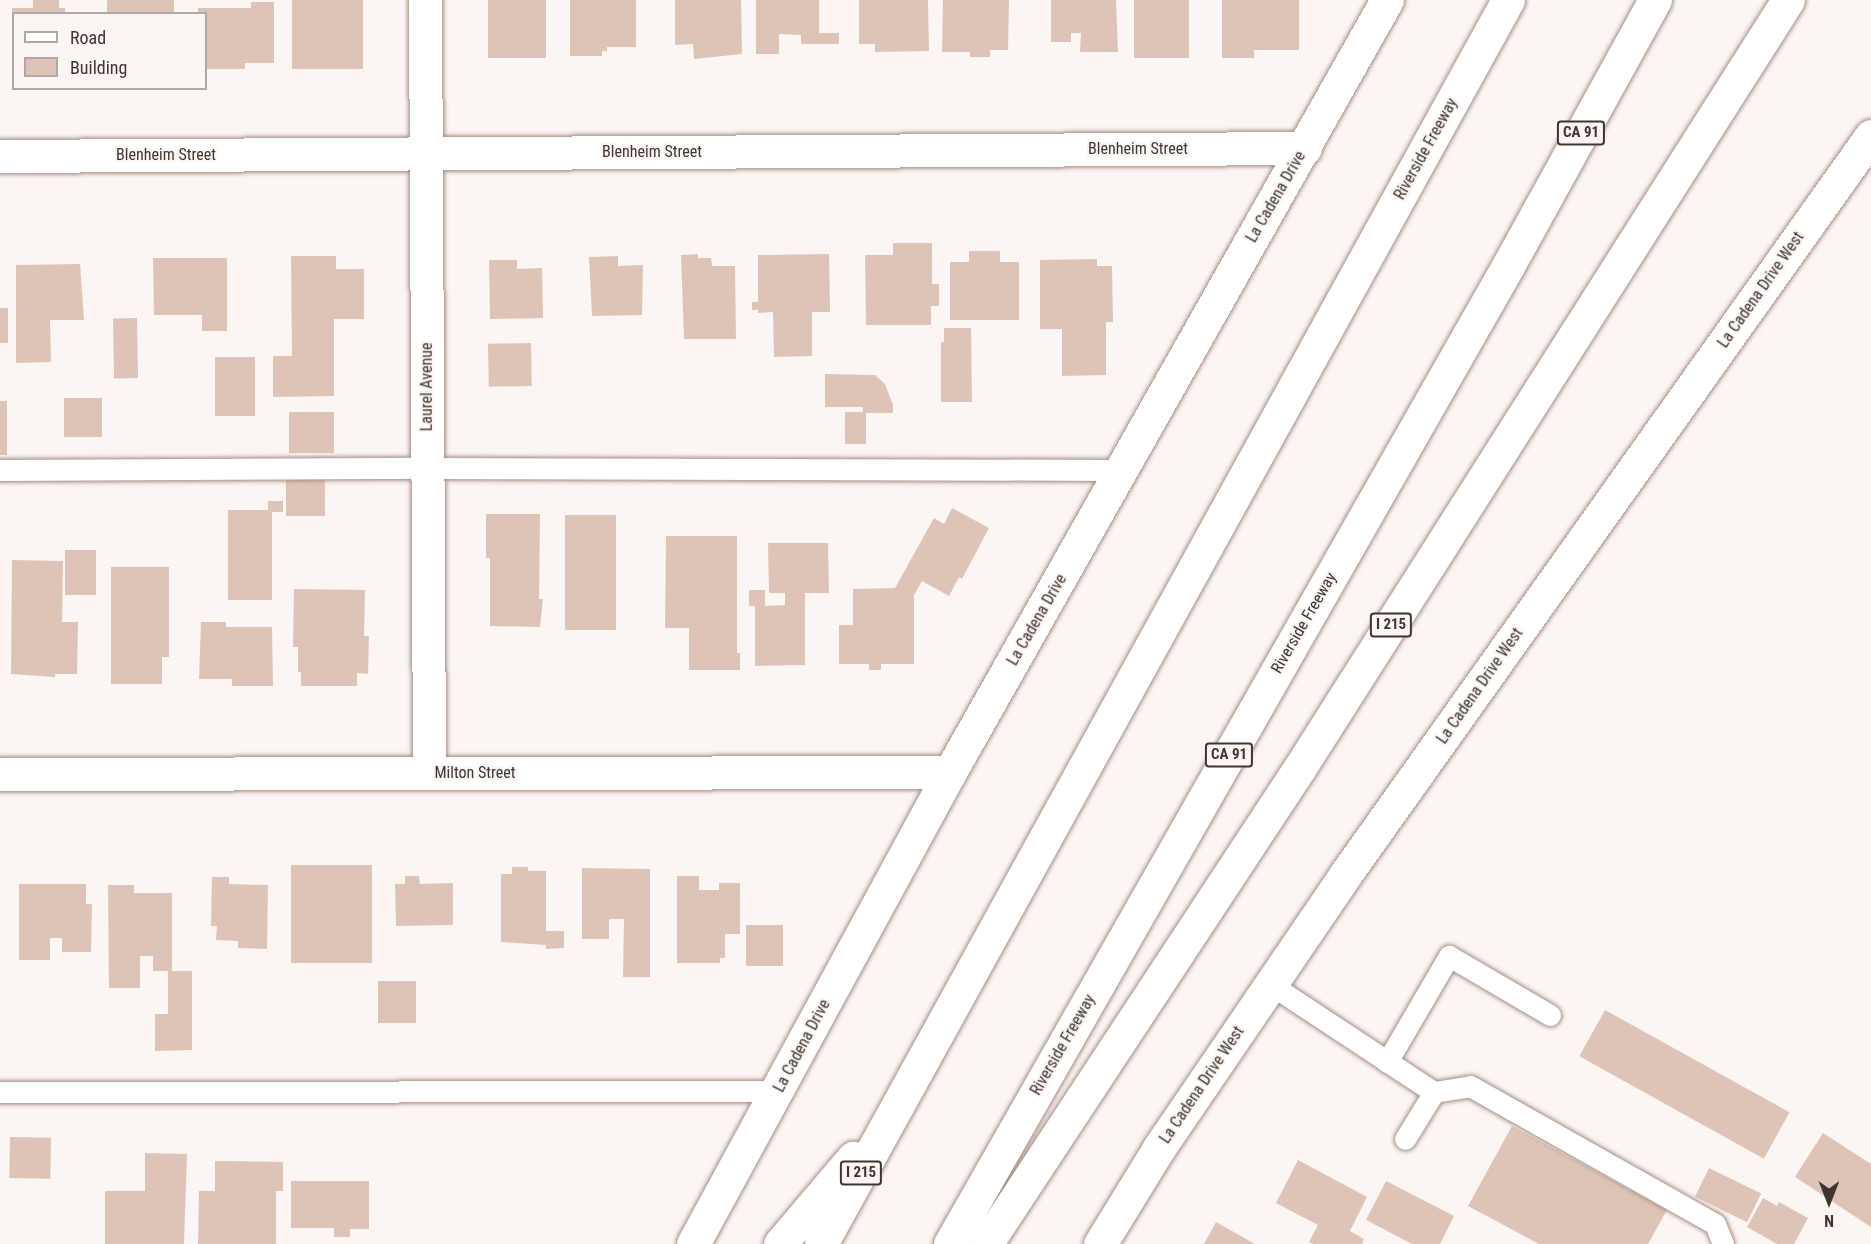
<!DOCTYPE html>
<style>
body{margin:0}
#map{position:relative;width:1871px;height:1244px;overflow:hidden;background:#fbf5f3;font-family:"Roboto Condensed",sans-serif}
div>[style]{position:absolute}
.building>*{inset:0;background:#dec4b7;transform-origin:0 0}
.roads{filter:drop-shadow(0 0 2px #a58d81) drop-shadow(0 0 2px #a58d81)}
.service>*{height:21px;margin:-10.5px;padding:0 10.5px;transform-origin:10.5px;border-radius:10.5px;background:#fff}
.minor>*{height:33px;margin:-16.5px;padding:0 16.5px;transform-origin:16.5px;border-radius:16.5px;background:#fff}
.tertiary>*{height:33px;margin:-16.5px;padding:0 16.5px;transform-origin:16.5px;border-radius:16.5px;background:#fff}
.secondary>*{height:33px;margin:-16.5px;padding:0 16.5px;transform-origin:16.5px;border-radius:16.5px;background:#fff}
.motorway>*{height:33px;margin:-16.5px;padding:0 16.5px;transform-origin:16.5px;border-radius:16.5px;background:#fff}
span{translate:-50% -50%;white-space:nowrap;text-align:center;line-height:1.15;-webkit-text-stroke:4.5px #fbf5f3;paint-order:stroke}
.shield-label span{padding:2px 4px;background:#fbf5f3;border:2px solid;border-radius:4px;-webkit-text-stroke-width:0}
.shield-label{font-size:15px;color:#3f352f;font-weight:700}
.street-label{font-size:16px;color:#3f352f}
.legend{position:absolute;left:12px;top:12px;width:195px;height:78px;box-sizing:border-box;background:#fbf5f3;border:2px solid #b0a8a5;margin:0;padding:8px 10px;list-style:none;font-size:18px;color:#3f352f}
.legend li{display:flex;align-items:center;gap:12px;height:30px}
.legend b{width:30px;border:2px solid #b0a8a5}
.north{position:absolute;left:1799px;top:1172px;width:60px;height:60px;-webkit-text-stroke:4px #fbf5f3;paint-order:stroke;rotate:180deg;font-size:16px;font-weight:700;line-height:24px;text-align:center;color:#3f352f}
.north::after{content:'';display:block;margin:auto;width:21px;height:27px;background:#3f352f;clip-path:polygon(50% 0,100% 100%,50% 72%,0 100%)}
</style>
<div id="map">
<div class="building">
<i style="clip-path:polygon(33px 0,59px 0,59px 8px,65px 8px,65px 14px,12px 14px,12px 8px,33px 8px)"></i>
<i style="left:107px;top:0;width:67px;height:14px"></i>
<i style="left:292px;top:0;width:71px;height:69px"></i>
<i style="left:488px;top:0;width:58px;height:58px"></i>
<i style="clip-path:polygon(570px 0,636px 0,636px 47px,607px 47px,607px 51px,602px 51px,602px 56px,570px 56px)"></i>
<i style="clip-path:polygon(675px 0,741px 0,742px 54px,694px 59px,693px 44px,675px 45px)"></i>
<i style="clip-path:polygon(756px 0,819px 0,819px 33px,839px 33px,839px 44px,801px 44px,801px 35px,779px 34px,779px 54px,756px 54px)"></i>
<i style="clip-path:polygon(859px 0,928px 0,929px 51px,875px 52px,875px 44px,859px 44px)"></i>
<i style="clip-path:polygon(943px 0,1009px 0,1008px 50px,990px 50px,990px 57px,970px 57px,970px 52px,942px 52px)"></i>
<i style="clip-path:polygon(1051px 0,1116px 0,1118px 52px,1080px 52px,1081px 33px,1071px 33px,1071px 42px,1051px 42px)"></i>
<i style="left:1134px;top:0;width:55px;height:58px"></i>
<i style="clip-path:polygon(1222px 0,1299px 0,1299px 50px,1254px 50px,1254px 58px,1222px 58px)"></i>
<i style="clip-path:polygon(251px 2px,274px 2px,274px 63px,245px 63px,245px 69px,206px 69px,206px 14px,198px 14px,198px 8px,251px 8px)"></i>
<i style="clip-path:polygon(893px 243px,932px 243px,932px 284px,939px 284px,939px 306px,931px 306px,931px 325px,866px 325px,865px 255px,893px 255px)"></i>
<i style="clip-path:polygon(969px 251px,1000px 251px,1000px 262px,1019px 262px,1019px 320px,950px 320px,950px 262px,969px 262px)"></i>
<i style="clip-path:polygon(698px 254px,698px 258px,711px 258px,712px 266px,735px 266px,736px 339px,684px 339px,681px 255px)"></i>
<i style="clip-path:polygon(829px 254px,830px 312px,812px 312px,812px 356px,774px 357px,773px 312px,758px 313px,758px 310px,752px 310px,752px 302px,758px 302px,758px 255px)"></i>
<i style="clip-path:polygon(291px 256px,336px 256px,336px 269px,364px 269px,364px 319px,334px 319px,334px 396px,273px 397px,273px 356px,292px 356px)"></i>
<i style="clip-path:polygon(618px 256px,618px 266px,643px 265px,642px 315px,592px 316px,589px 257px)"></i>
<i style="clip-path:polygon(153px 258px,227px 258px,227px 331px,202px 331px,202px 315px,154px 315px)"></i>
<i style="clip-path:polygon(1097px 259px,1097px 266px,1112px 266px,1113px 322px,1106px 322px,1106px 375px,1062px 376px,1062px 329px,1040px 329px,1040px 260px)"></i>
<i style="clip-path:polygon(489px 260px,517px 260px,517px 269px,542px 268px,543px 318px,490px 319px)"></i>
<i style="clip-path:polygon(80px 264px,84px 320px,50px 320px,51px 362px,16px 363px,16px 265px)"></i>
<i style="left:0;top:308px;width:8px;height:35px"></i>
<i style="left:137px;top:318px;width:60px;height:24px;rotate:89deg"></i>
<i style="clip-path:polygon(944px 328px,971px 328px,972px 402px,941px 402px,941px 342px,944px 342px)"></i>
<i style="left:531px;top:343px;width:43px;height:43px;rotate:89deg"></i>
<i style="left:215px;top:357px;width:40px;height:59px"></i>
<i style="clip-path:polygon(825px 374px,875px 375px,885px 384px,893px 405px,893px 413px,866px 413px,866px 444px,845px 444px,845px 412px,863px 412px,863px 407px,825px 407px)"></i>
<i style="left:102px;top:398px;width:39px;height:38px;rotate:90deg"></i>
<i style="left:0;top:401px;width:7px;height:54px"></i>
<i style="left:289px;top:412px;width:45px;height:41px"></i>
<i style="left:286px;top:480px;width:39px;height:36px"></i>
<i style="clip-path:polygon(268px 501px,283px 501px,283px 512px,272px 512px,272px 600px,228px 600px,228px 510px,268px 510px)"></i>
<i style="clip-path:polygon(952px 508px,989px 528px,962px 579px,959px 577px,949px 596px,922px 581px,914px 595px,914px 664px,881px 664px,881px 670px,869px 670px,869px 664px,839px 664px,839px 625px,853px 625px,853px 589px,895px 588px,934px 518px,944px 524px)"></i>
<i style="clip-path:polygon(486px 514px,540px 514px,539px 599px,543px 599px,540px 627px,490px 626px,490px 558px,486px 558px)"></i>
<i style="left:565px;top:515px;width:51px;height:115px"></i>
<i style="clip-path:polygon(666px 536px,737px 536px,737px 653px,740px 653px,740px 670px,689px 670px,689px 628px,665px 628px)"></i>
<i style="clip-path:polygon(768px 543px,828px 543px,829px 593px,805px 593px,805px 665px,755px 666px,755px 606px,749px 606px,749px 590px,765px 590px,765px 606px,785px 605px,785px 593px,769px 593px)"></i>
<i style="left:65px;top:550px;width:31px;height:45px"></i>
<i style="clip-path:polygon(12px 560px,63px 561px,62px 622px,78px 622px,77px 674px,55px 674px,55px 677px,11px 674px)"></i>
<i style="clip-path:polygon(111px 567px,169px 567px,169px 657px,162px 657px,162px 684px,111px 684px)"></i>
<i style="clip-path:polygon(294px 589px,365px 590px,364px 636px,369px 636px,368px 674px,357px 673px,357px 686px,301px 686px,301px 672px,298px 672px,298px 647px,293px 647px)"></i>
<i style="clip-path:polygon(201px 622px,226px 622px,226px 627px,272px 627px,273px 686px,232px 686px,232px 679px,199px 679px)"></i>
<i style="left:291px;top:865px;width:81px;height:98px"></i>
<i style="clip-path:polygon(512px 867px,528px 867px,528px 871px,546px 871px,546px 931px,564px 931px,564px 948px,546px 949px,546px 945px,501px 942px,501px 874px,512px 874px)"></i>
<i style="clip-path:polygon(582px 868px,650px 869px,650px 977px,623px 977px,624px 919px,609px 919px,609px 939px,582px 939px)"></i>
<i style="clip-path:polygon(405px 876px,419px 876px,420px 884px,453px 883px,453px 925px,396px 926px,395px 884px,405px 884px)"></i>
<i style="clip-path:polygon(677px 876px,699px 876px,699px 890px,719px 890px,719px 883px,740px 883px,740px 934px,725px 934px,725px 958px,720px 958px,720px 963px,677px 963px)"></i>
<i style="clip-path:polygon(212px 877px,229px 877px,229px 884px,268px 885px,267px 949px,238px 948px,238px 941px,216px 940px,217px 926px,211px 926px)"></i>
<i style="clip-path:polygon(19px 884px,86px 884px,86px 904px,92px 904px,91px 952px,62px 952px,62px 938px,50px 938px,50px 960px,19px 960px)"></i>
<i style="clip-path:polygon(108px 885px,134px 885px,134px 893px,172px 893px,172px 971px,192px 971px,192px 1050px,155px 1051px,155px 1014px,168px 1014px,168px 971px,153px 971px,153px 956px,140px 956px,140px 988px,109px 988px)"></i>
<i style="left:746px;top:925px;width:37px;height:41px"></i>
<i style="left:378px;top:981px;width:38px;height:42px"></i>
<i style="left:1605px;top:1010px;width:211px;height:53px;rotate:29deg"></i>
<i style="clip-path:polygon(1512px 1126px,1667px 1210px,1648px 1244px,1539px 1244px,1468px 1206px)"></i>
<i style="clip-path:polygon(1823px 1133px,1871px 1164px,1871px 1227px,1795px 1177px)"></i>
<i style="left:10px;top:1137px;width:41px;height:41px;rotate:1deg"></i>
<i style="clip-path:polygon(145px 1153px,187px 1154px,184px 1244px,105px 1244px,105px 1191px,145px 1191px)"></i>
<i style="clip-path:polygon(1298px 1160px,1367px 1197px,1350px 1231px,1364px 1239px,1362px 1244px,1313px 1244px,1309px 1242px,1318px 1225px,1276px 1203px)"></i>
<i style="clip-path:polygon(215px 1161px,283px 1162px,283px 1191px,276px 1191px,276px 1244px,198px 1244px,199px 1191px,215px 1191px)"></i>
<i style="left:1709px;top:1168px;width:58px;height:32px;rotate:26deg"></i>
<i style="clip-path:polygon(291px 1181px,369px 1181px,369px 1229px,350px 1229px,350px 1237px,334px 1237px,334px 1228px,291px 1228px)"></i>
<i style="clip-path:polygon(1386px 1181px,1454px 1216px,1440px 1244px,1412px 1244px,1366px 1220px)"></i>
<i style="clip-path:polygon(1763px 1198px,1777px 1206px,1779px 1202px,1808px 1218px,1794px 1244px,1777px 1244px,1747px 1227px)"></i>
<i style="clip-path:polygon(1216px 1222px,1255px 1244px,1204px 1244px)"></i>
</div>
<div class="roads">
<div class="service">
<i style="left:0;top:470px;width:427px;rotate:-0.3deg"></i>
<i style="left:427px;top:468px;width:695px;rotate:0.16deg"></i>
<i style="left:1270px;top:984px;width:196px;rotate:33.4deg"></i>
<i style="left:1434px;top:1092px;width:55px;rotate:121.7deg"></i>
<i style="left:1387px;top:1062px;width:123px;rotate:-59.7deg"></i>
<i style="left:1449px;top:956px;width:117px;rotate:30.3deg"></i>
<i style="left:0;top:1092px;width:777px;rotate:-0.07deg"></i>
<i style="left:1434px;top:1092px;width:36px;rotate:-9deg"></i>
<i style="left:1470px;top:1086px;width:281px;rotate:29.4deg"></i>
<i style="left:1715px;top:1224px;width:22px;rotate:68deg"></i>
</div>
<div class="minor">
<i style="left:425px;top:0;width:773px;rotate:89.7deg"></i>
<i style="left:0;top:156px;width:1305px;rotate:-0.35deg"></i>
<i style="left:0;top:774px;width:950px;rotate:-0.12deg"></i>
</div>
<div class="tertiary">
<i style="left:693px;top:1244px;width:537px;rotate:-61.43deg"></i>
<i style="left:950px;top:772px;width:887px;rotate:-60.49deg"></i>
</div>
<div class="secondary">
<i style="left:1100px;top:1244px;width:113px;rotate:-58.4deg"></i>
<i style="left:1159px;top:1148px;width:330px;rotate:-55.7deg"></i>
<i style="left:1345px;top:875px;width:907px;rotate:-54.56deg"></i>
</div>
<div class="motorway">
<i style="left:780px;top:1244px;width:113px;rotate:-49.7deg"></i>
<i style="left:821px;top:1244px;width:1421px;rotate:-61.09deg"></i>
<i style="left:950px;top:1244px;width:1126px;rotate:-60.29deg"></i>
<i style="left:1508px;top:266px;width:304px;rotate:-61.1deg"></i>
<i style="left:986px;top:1244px;width:569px;rotate:-56.62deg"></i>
<i style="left:1299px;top:769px;width:911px;rotate:-57.55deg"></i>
</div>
</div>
<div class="shield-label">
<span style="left:1581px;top:133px">CA 91</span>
<span style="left:1391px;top:625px">I 215</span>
<span style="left:1229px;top:755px">CA 91</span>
<span style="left:861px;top:1173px">I 215</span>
</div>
<div class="street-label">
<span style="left:1138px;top:149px">Blenheim Street</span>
<span style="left:1426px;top:149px;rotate:-61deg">Riverside Freeway</span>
<span style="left:652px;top:152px">Blenheim Street</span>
<span style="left:166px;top:155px">Blenheim Street</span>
<span style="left:1276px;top:197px;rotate:-60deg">La Cadena Drive</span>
<span style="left:1761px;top:290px;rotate:-55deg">La Cadena Drive West</span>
<span style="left:427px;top:387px;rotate:-90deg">Laurel Avenue</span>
<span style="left:1037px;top:620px;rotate:-60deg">La Cadena Drive</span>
<span style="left:1304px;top:623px;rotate:-60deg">Riverside Freeway</span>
<span style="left:1480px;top:686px;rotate:-55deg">La Cadena Drive West</span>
<span style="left:475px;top:773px">Milton Street</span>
<span style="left:1063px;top:1045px;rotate:-60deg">Riverside Freeway</span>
<span style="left:802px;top:1046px;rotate:-62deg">La Cadena Drive</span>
<span style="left:1202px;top:1085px;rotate:-56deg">La Cadena Drive West</span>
</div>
<ul class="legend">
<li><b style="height:8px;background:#fff"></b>Road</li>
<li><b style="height:16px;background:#dec4b7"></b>Building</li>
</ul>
<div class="north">N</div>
</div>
